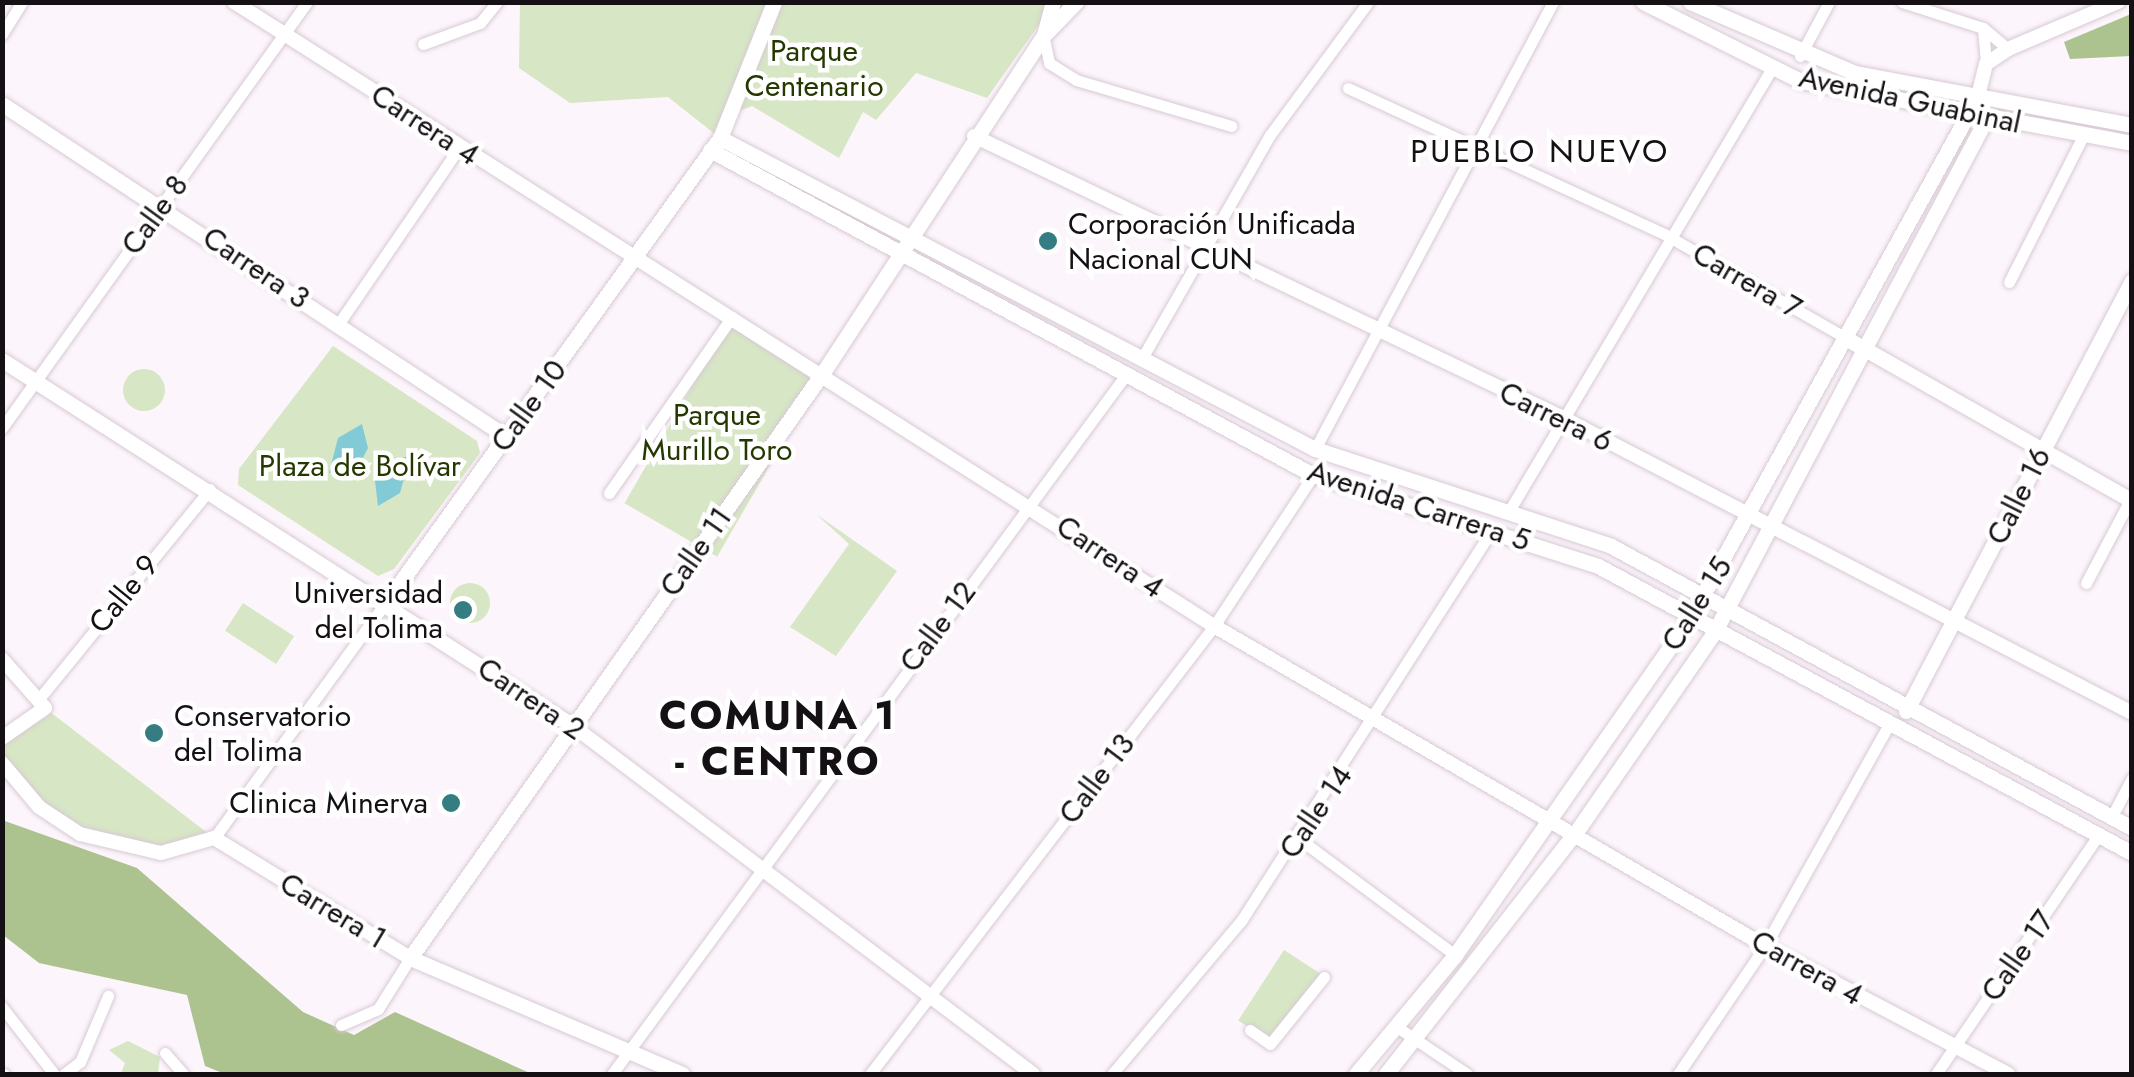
<!DOCTYPE html>
<meta charset="utf-8">
<style>
body{margin:0}
#map{position:relative;width:2134px;height:1077px;overflow:hidden;background:#fdf5fc;font-family:Jost,sans-serif}
div>[style]{position:absolute}
.green>*{inset:0;background:#d7e6c4;transform-origin:0 0}
.round{border-radius:50%}
.forest>*{inset:0;background:#adc38f}
.water>*{inset:0;background:#81cad6}
.roads{filter:drop-shadow(0 0 2px #d7cad5) drop-shadow(0 0 2px #d7cad5)}
.minor>*{height:11px;margin:-5.5px;padding:0 5.5px;transform-origin:5.5px;border-radius:5.5px;background:#fff}
.tertiary>*{height:14px;margin:-7px;padding:0 7px;transform-origin:7px;border-radius:7px;background:#fff}
.secondary>*{height:15px;margin:-7.5px;padding:0 7.5px;transform-origin:7.5px;border-radius:7.5px;background:#fff}
.dots>*{width:28px;height:28px;translate:-50% -50%;box-sizing:border-box;border:5px solid #fff;border-radius:50%}
span{translate:-50% -50%;white-space:nowrap;text-align:center;line-height:1.15;-webkit-text-stroke:9px #fff;paint-order:stroke}
.park-label{font-size:30px;color:#253800}
.street-label{font-size:30px;color:#141014}
.poi-label{font-size:30px;color:#141014}
.left{translate:0 -50%;text-align:left}
.right{translate:-100% -50%;text-align:right}
.neighbourhood-label{font-size:32px;color:#141014;letter-spacing:2.5px}
.district-label{font-size:40px;color:#141014;font-weight:700;letter-spacing:2.5px}
.frame{position:absolute;inset:0;border:5px solid #141014;pointer-events:none}
</style>
<div id="map">
<div class="green">
<i style="clip-path:polygon(520px 2px,1044px 2px,1052px 6px,987px 98px,916px 73px,876px 120px,863px 112px,839px 158px,752px 106px,736px 112px,720px 138px,668px 97px,570px 103px,519px 68px)"></i>
<i style="left:732px;top:317px;width:107px;height:215px;rotate:30deg"></i>
<i style="clip-path:polygon(333px 346px,477px 441px,480px 453px,394px 569px,378px 576px,238px 485px,239px 469px)"></i>
<i class="round" style="left:123px;top:369px;width:42px;height:42px"></i>
<i style="clip-path:polygon(816px 514px,897px 571px,836px 656px,790px 627px,849px 544px)"></i>
<i class="round" style="left:450px;top:583px;width:40px;height:40px"></i>
<i style="left:243px;top:603px;width:61px;height:33px;rotate:33deg"></i>
<i style="clip-path:polygon(45px 708px,214px 838px,178px 851px,63px 825px,3px 763px,2px 738px)"></i>
<i style="left:1284px;top:950px;width:45px;height:84px;rotate:33deg"></i>
<i style="clip-path:polygon(128px 1041px,160px 1057px,158px 1074px,121px 1074px,125px 1063px,109px 1050px)"></i>
</div>
<div class="forest">
<i style="clip-path:polygon(2131px 14px,2131px 56px,2070px 59px,2064px 42px)"></i>
<i style="clip-path:polygon(2px 820px,137px 868px,303px 1012px,354px 1035px,395px 1012px,532px 1074px,225px 1074px,205px 1066px,187px 995px,39px 963px,3px 935px)"></i>
</div>
<div class="water">
<i style="clip-path:polygon(362px 424px,368px 448px,357px 469px,329px 473px,338px 438px)"></i>
<i style="clip-path:polygon(410px 456px,400px 493px,378px 506px,375px 481px,390px 460px)"></i>
</div>
<div class="roads">
<div class="minor">
<i style="left:1902px;top:2px;width:85px;rotate:17.8deg"></i>
<i style="left:1983px;top:28px;width:33px;rotate:40deg"></i>
<i style="left:1983px;top:28px;width:36px;rotate:85deg"></i>
<i style="left:2px;top:34px;width:38px;rotate:-58deg"></i>
<i style="left:1044px;top:39px;width:25px;rotate:78deg"></i>
<i style="left:1049px;top:63px;width:32px;rotate:32deg"></i>
<i style="left:1076px;top:80px;width:162px;rotate:16.5deg"></i>
<i style="left:423px;top:44px;width:61px;rotate:-20.2deg"></i>
<i style="left:480px;top:23px;width:27px;rotate:-51deg"></i>
<i style="left:1800px;top:56px;width:61px;rotate:-61.8deg"></i>
<i style="left:1348px;top:88px;width:350px;rotate:24.8deg"></i>
<i style="left:1666px;top:235px;width:211px;rotate:29.8deg"></i>
<i style="left:2009px;top:282px;width:166px;rotate:-63.1deg"></i>
<i style="left:339px;top:323px;width:212px;rotate:-55.6deg"></i>
<i style="left:1141px;top:360px;width:259px;rotate:-60.2deg"></i>
<i style="left:1270px;top:135px;width:165px;rotate:-53.6deg"></i>
<i style="left:2px;top:428px;width:524px;rotate:-54.4deg"></i>
<i style="left:1315px;top:449px;width:506px;rotate:-61.97deg"></i>
<i style="left:609px;top:493px;width:215px;rotate:-55.1deg"></i>
<i style="left:1509px;top:511px;width:515px;rotate:-59.3deg"></i>
<i style="left:2086px;top:583px;width:94px;rotate:-62.1deg"></i>
<i style="left:38px;top:700px;width:272px;rotate:-50.8deg"></i>
<i style="left:2111px;top:818px;width:45px;rotate:-62.3deg"></i>
<i style="left:214px;top:838px;width:293px;rotate:-53.9deg"></i>
<i style="left:1298px;top:838px;width:196px;rotate:36.7deg"></i>
<i style="left:2px;top:1007px;width:85px;rotate:52.2deg"></i>
<i style="left:341px;top:1025px;width:40px;rotate:-23.4deg"></i>
<i style="left:378px;top:1009px;width:60px;rotate:-57.9deg"></i>
<i style="left:1400px;top:1029px;width:81px;rotate:33.9deg"></i>
<i style="left:1250px;top:1030px;width:24px;rotate:35deg"></i>
<i style="left:1270px;top:1044px;width:86px;rotate:-51.1deg"></i>
<i style="left:165px;top:1053px;width:28px;rotate:49deg"></i>
<i style="left:2px;top:1074px;width:2px"></i>
<i style="left:64px;top:1074px;width:20px;rotate:-37deg"></i>
<i style="left:80px;top:1062px;width:72px;rotate:-67deg"></i>
<i style="left:612px;top:1074px;width:866px;rotate:-53.69deg"></i>
<i style="left:870px;top:1074px;width:565px;rotate:-52.48deg"></i>
<i style="left:1214px;top:626px;width:181px;rotate:-56.7deg"></i>
<i style="left:1112px;top:1074px;width:200px;rotate:-49.9deg"></i>
<i style="left:1241px;top:921px;width:465px;rotate:-57.3deg"></i>
<i style="left:1678px;top:1074px;width:155px;rotate:-55.8deg"></i>
<i style="left:1765px;top:946px;width:254px;rotate:-60.8deg"></i>
<i style="left:1936px;top:1074px;width:288px;rotate:-55.8deg"></i>
</div>
<div class="tertiary">
<i style="left:234px;top:2px;width:1162px;rotate:32.49deg"></i>
<i style="left:1214px;top:626px;width:637px;rotate:30.15deg"></i>
<i style="left:1765px;top:946px;width:275px;rotate:27.8deg"></i>
<i style="left:1978px;top:96px;width:33px;rotate:-76deg"></i>
<i style="left:1986px;top:64px;width:27px;rotate:-34deg"></i>
<i style="left:2008px;top:49px;width:120px;rotate:-23.1deg"></i>
<i style="left:974px;top:136px;width:649px;rotate:25.58deg"></i>
<i style="left:1559px;top:416px;width:645px;rotate:27.4deg"></i>
<i style="left:2px;top:659px;width:65px;rotate:48.7deg"></i>
<i style="left:45px;top:708px;width:52px;rotate:145.1deg"></i>
<i style="left:573px;top:726px;width:577px;rotate:37.11deg"></i>
<i style="left:2px;top:763px;width:57px;rotate:49.9deg"></i>
<i style="left:39px;top:807px;width:49px;rotate:33.4deg"></i>
<i style="left:80px;top:834px;width:83px;rotate:13.2deg"></i>
<i style="left:161px;top:853px;width:55px;rotate:-15.8deg"></i>
<i style="left:214px;top:838px;width:230px;rotate:31.5deg"></i>
</div>
<div class="secondary">
<i style="left:1643px;top:2px;width:177px;rotate:26.6deg"></i>
<i style="left:1801px;top:81px;width:337px;rotate:10.6deg"></i>
<i style="left:1690px;top:2px;width:180px;rotate:23.3deg"></i>
<i style="left:1855px;top:73px;width:282px;rotate:10.6deg"></i>
<i style="left:1047px;top:32px;width:42px;rotate:-46deg"></i>
<i style="left:2px;top:104px;width:605px;rotate:33.4deg"></i>
<i style="left:720px;top:138px;width:671px;rotate:27.6deg"></i>
<i style="left:1315px;top:449px;width:311px;rotate:18.1deg"></i>
<i style="left:1611px;top:546px;width:592px;rotate:28.43deg"></i>
<i style="left:710px;top:150px;width:685px;rotate:28.32deg"></i>
<i style="left:1313px;top:475px;width:299px;rotate:17.7deg"></i>
<i style="left:1598px;top:566px;width:606px;rotate:28.26deg"></i>
<i style="left:1849px;top:340px;width:326px;rotate:29.6deg"></i>
<i style="left:2px;top:360px;width:678px;rotate:32.66deg"></i>
<i style="left:387px;top:601px;width:570px;rotate:-54.28deg"></i>
<i style="left:720px;top:138px;width:146px;rotate:-68.3deg"></i>
<i style="left:1906px;top:711px;width:486px;rotate:-62.3deg"></i>
<i style="left:682px;top:1074px;width:296px;rotate:-156.9deg"></i>
<i style="left:410px;top:958px;width:718px;rotate:-54.81deg"></i>
<i style="left:824px;top:371px;width:402px;rotate:-56.8deg"></i>
<i style="left:1044px;top:35px;width:34px;rotate:-75deg"></i>
<i style="left:1356px;top:1074px;width:155px;rotate:-50.2deg"></i>
<i style="left:1455px;top:955px;width:411px;rotate:-55.1deg"></i>
<i style="left:1690px;top:618px;width:596px;rotate:-61.11deg"></i>
<i style="left:1386px;top:1074px;width:308px;rotate:-51.9deg"></i>
<i style="left:1576px;top:832px;width:244px;rotate:-55.3deg"></i>
<i style="left:1715px;top:631px;width:579px;rotate:-62.11deg"></i>
<i style="left:1986px;top:119px;width:24px;rotate:-109deg"></i>
</div>
</div>
<div class="dots">
<i style="left:1048px;top:241px;background:#347d82"></i>
<i style="left:463px;top:610px;background:#347d82"></i>
<i style="left:154px;top:733px;background:#347d82"></i>
<i style="left:451px;top:803px;background:#347d82"></i>
</div>
<div class="park-label">
<span style="left:814px;top:68px">Parque<br>Centenario</span>
<span style="left:717px;top:432px">Parque<br>Murillo Toro</span>
<span style="left:360px;top:466px">Plaza de Bolívar</span>
</div>
<div class="street-label">
<span style="left:1910px;top:100px;rotate:12deg">Avenida Guabinal</span>
<span style="left:425px;top:125px;rotate:33deg">Carrera 4</span>
<span style="left:155px;top:215px;rotate:-54deg">Calle 8</span>
<span style="left:256px;top:268px;rotate:34deg">Carrera 3</span>
<span style="left:1747px;top:281px;rotate:30deg">Carrera 7</span>
<span style="left:529px;top:406px;rotate:-54deg">Calle 10</span>
<span style="left:1556px;top:417px;rotate:26deg">Carrera 6</span>
<span style="left:2019px;top:496px;rotate:-63deg">Calle 16</span>
<span style="left:1419px;top:506px;rotate:18deg">Avenida Carrera 5</span>
<span style="left:696px;top:552px;rotate:-55deg">Calle 11</span>
<span style="left:1110px;top:557px;rotate:34deg">Carrera 4</span>
<span style="left:124px;top:594px;rotate:-51deg">Calle 9</span>
<span style="left:1697px;top:604px;rotate:-58deg">Calle 15</span>
<span style="left:938px;top:627px;rotate:-53deg">Calle 12</span>
<span style="left:531px;top:699px;rotate:34deg">Carrera 2</span>
<span style="left:1097px;top:779px;rotate:-53deg">Calle 13</span>
<span style="left:1316px;top:812px;rotate:-56deg">Calle 14</span>
<span style="left:333px;top:911px;rotate:31deg">Carrera 1</span>
<span style="left:2018px;top:956px;rotate:-55deg">Calle 17</span>
<span style="left:1807px;top:968px;rotate:29deg">Carrera 4</span>
</div>
<div class="poi-label">
<span class="left" style="left:1068px;top:241px">Corporación Unificada<br>Nacional CUN</span>
<span class="right" style="left:443px;top:610px">Universidad<br>del Tolima</span>
<span class="left" style="left:174px;top:733px">Conservatorio<br>del Tolima</span>
<span class="right" style="left:428px;top:803px">Clinica Minerva</span>
</div>
<div class="neighbourhood-label">
<span style="left:1540px;top:151px">PUEBLO NUEVO</span>
</div>
<div class="district-label">
<span style="left:778px;top:738px">COMUNA 1<br>- CENTRO</span>
</div>
<div class="frame"></div>
</div>
